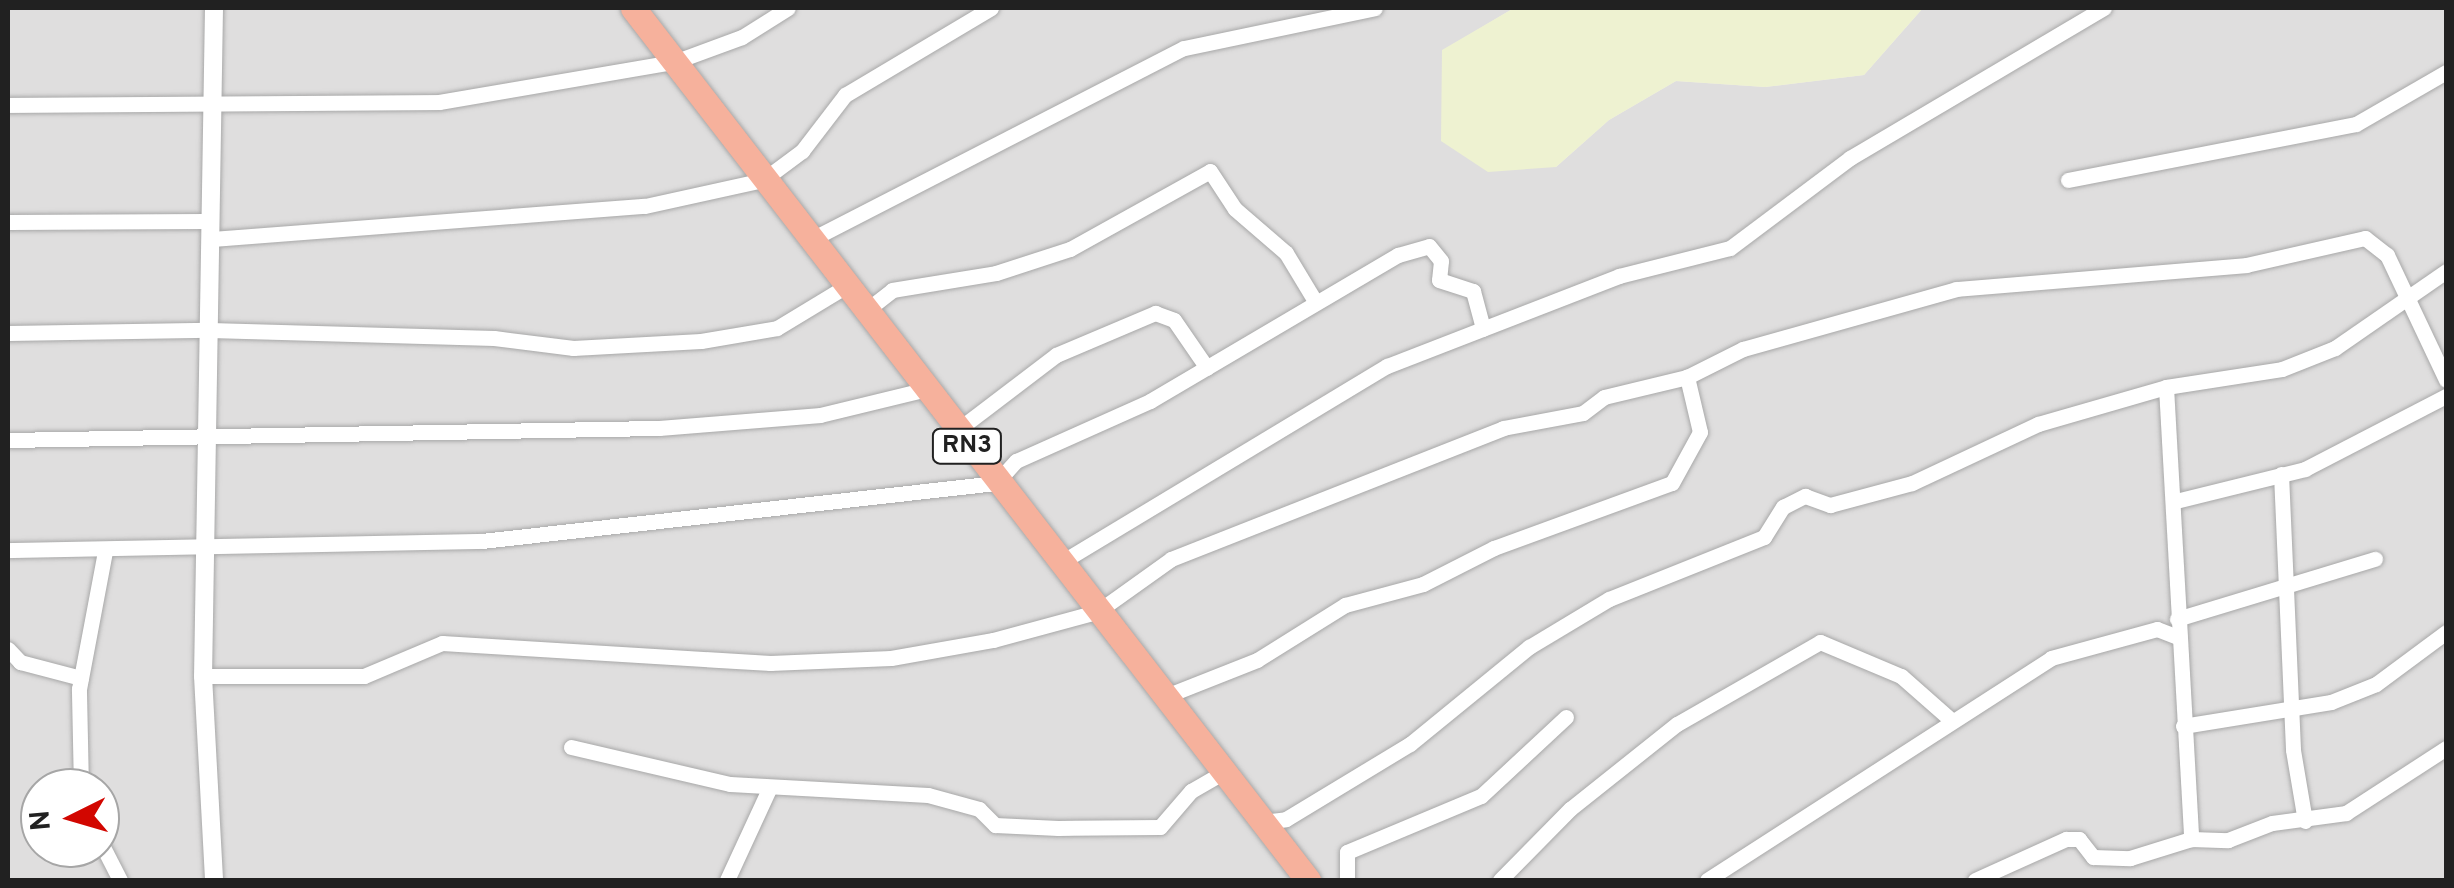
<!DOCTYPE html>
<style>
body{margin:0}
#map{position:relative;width:2454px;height:888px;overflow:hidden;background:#f2efe7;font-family:Overpass,sans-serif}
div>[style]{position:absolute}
.residential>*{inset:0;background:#dfdede}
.farmland>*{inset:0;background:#eef2d1}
.roads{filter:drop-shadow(0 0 2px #a8a8a8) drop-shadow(0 0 2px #a8a8a8)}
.minor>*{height:15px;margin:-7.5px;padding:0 7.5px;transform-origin:7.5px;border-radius:7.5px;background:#fff}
.tertiary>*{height:18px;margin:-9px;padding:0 9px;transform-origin:9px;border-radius:9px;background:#fff}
.trunk>*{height:25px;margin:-12.5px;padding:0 12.5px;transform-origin:12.5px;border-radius:12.5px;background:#f6b19c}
span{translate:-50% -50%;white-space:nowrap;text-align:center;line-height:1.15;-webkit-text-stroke:10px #fff;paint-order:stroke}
.shield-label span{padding:2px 8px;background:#fff;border:2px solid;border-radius:8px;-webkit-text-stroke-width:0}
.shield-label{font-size:25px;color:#212121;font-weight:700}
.frame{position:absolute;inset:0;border:10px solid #212121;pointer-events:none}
.north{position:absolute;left:20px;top:768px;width:100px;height:100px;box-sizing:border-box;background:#fff;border:2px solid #a6a6a6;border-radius:50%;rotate:265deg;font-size:28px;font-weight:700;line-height:40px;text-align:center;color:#212121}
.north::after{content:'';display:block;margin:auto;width:35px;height:45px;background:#d20600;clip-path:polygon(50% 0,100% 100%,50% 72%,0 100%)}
</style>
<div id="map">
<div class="residential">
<i style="clip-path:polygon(evenodd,8px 8px,1514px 8px,1442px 51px,1556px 167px,1609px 120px,1676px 81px,1765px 87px,1864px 75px,1923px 8px,2446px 8px,2446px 880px,8px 880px,8px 8px,40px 788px,100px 788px,100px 848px,40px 848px,40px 788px)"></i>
</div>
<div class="farmland">
<i style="clip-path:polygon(1514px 8px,1923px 8px,1864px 75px,1765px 87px,1676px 81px,1609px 120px,1556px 167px,1488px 172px,1441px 141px,1442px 50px)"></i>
</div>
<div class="roads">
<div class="minor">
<i style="left:8px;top:105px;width:431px;rotate:-0.4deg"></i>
<i style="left:439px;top:102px;width:238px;rotate:-9.7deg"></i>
<i style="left:674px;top:62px;width:72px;rotate:-20.2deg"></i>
<i style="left:742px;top:37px;width:54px;rotate:-32.2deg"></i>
<i style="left:2068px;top:180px;width:293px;rotate:-11deg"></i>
<i style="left:2356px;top:124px;width:104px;rotate:-30deg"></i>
<i style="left:8px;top:222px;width:198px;rotate:-0.3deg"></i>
<i style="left:212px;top:239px;width:434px;rotate:-4.4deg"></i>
<i style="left:645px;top:206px;width:121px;rotate:-12.4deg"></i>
<i style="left:763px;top:180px;width:49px;rotate:-36.6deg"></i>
<i style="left:802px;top:151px;width:71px;rotate:-52.5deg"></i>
<i style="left:845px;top:95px;width:170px;rotate:-30.8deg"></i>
<i style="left:812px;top:239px;width:418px;rotate:-27.2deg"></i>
<i style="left:1184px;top:48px;width:195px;rotate:-11.8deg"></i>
<i style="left:863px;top:313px;width:37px;rotate:-38deg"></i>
<i style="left:892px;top:290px;width:105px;rotate:-9.3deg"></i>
<i style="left:996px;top:273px;width:78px;rotate:-18deg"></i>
<i style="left:1070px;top:249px;width:160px;rotate:-29.1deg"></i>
<i style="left:1210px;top:171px;width:45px;rotate:56.7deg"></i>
<i style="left:1235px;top:209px;width:67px;rotate:40.8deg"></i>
<i style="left:1286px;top:253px;width:56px;rotate:58.9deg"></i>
<i style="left:8px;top:333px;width:202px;rotate:-0.9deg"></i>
<i style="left:210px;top:330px;width:284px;rotate:1.6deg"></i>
<i style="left:494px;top:338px;width:80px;rotate:7.2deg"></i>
<i style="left:573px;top:348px;width:128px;rotate:-3.1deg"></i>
<i style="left:701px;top:341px;width:77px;rotate:-9.7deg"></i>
<i style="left:777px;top:328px;width:83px;rotate:-31.2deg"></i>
<i style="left:2166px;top:387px;width:453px;rotate:86.8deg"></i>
<i style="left:955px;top:432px;width:127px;rotate:-37.3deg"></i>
<i style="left:1056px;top:355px;width:108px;rotate:-23deg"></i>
<i style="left:1155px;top:313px;width:20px;rotate:20deg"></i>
<i style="left:1174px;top:320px;width:58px;rotate:55.5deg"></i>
<i style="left:8px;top:440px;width:651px;rotate:-1.06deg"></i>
<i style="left:659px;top:428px;width:162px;rotate:-4.6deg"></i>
<i style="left:820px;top:415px;width:106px;rotate:-13.6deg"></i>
<i style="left:2281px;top:474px;width:276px;rotate:87.5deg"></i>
<i style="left:2293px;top:750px;width:72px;rotate:80.4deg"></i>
<i style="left:2176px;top:501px;width:133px;rotate:-13.9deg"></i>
<i style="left:2305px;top:469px;width:159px;rotate:-27.4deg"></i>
<i style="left:8px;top:550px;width:474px;rotate:-1.1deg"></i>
<i style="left:482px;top:541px;width:517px;rotate:-6.44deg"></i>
<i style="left:996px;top:483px;width:30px;rotate:-48deg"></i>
<i style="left:1016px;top:461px;width:147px;rotate:-24.1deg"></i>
<i style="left:1150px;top:401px;width:288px;rotate:-30.5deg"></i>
<i style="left:1398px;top:255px;width:32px;rotate:-16deg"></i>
<i style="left:1429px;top:246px;width:19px;rotate:51deg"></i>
<i style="left:1441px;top:261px;width:19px;rotate:96deg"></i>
<i style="left:1439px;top:280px;width:36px;rotate:18deg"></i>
<i style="left:1473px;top:291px;width:39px;rotate:75deg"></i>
<i style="left:1060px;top:563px;width:382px;rotate:-31.1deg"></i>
<i style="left:1387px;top:366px;width:249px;rotate:-21.2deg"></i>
<i style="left:1619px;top:276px;width:114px;rotate:-14.2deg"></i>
<i style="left:1730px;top:248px;width:150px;rotate:-36.9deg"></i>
<i style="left:1850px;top:158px;width:295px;rotate:-30.6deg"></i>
<i style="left:2177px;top:619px;width:207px;rotate:-16.9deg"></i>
<i style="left:8px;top:649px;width:18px;rotate:47deg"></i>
<i style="left:20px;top:662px;width:63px;rotate:14.7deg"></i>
<i style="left:203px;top:676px;width:161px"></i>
<i style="left:364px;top:676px;width:85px;rotate:-22.9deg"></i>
<i style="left:442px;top:643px;width:329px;rotate:3.5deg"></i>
<i style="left:770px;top:663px;width:121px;rotate:-2.4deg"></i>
<i style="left:891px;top:658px;width:104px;rotate:-10deg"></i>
<i style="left:993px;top:640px;width:108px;rotate:-15.1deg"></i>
<i style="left:1097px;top:612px;width:91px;rotate:-35.6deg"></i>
<i style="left:1171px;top:559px;width:357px;rotate:-21.5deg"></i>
<i style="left:1503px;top:428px;width:81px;rotate:-10.6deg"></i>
<i style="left:1583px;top:413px;width:26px;rotate:-37deg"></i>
<i style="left:1604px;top:397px;width:85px;rotate:-13.5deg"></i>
<i style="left:1687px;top:377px;width:63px;rotate:-26.6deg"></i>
<i style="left:1743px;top:349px;width:221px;rotate:-15.7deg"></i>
<i style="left:1956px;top:289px;width:291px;rotate:-4.7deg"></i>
<i style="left:2246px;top:265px;width:122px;rotate:-12.8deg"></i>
<i style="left:2365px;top:238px;width:28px;rotate:38deg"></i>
<i style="left:2387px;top:255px;width:138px;rotate:64.7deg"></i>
<i style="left:1166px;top:696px;width:98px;rotate:-21.6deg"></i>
<i style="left:1257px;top:660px;width:104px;rotate:-32deg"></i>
<i style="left:1345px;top:605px;width:81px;rotate:-15.1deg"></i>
<i style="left:1423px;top:584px;width:80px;rotate:-26.9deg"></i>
<i style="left:1494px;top:548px;width:189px;rotate:-20.1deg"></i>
<i style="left:1672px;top:483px;width:58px;rotate:-61.2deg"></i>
<i style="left:1700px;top:432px;width:57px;rotate:-103.3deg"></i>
<i style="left:2183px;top:726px;width:150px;rotate:-9.2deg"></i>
<i style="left:2331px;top:702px;width:48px;rotate:-21.8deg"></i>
<i style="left:2376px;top:684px;width:87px;rotate:-36.6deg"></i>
<i style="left:571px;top:747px;width:163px;rotate:13.1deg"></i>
<i style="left:730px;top:784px;width:198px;rotate:3.2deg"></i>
<i style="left:928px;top:795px;width:53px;rotate:15.4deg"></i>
<i style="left:979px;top:809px;width:23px;rotate:45deg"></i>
<i style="left:995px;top:825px;width:63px;rotate:2.7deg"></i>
<i style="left:1058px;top:828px;width:102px;rotate:-0.6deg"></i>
<i style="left:1160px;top:827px;width:48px;rotate:-49.3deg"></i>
<i style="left:1191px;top:791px;width:38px;rotate:-30deg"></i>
<i style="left:81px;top:788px;width:99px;rotate:-91.2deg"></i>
<i style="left:79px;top:689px;width:140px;rotate:-79.3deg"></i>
<i style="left:1263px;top:822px;width:23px;rotate:-7deg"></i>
<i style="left:1286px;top:819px;width:145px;rotate:-31.2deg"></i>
<i style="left:1410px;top:744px;width:154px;rotate:-39.2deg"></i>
<i style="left:1529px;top:647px;width:93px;rotate:-31deg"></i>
<i style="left:1609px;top:599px;width:167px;rotate:-21.8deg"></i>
<i style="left:1764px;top:537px;width:36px;rotate:-58deg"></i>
<i style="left:1783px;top:507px;width:25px;rotate:-27deg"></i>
<i style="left:1805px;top:496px;width:27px;rotate:20deg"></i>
<i style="left:1830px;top:505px;width:85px;rotate:-15deg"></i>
<i style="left:1912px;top:483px;width:139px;rotate:-25.1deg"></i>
<i style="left:2038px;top:424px;width:133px;rotate:-16.1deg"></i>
<i style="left:2166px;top:387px;width:117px;rotate:-8.8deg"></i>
<i style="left:2282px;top:369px;width:57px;rotate:-21.6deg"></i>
<i style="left:2335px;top:348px;width:135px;rotate:-34.7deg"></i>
<i style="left:100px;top:841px;width:44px;rotate:62.9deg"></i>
<i style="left:727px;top:880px;width:102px;rotate:-65.2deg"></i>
<i style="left:1347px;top:880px;width:28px;rotate:-90deg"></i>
<i style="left:1347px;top:852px;width:145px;rotate:-22.7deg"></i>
<i style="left:1481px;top:796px;width:116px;rotate:-42.9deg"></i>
<i style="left:1500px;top:880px;width:100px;rotate:-45.4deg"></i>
<i style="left:1570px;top:809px;width:137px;rotate:-38.5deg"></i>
<i style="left:1677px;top:724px;width:165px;rotate:-29.8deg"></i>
<i style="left:1820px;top:642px;width:88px;rotate:22.8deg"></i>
<i style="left:1901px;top:676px;width:68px;rotate:41.4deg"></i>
<i style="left:1707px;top:880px;width:409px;rotate:-32.8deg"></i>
<i style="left:2051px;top:658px;width:110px;rotate:-15.3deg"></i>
<i style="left:2157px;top:629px;width:22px;rotate:21deg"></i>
<i style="left:1975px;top:880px;width:100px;rotate:-24.3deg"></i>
<i style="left:2066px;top:839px;width:13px"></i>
<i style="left:2079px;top:839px;width:23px;rotate:52deg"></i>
<i style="left:2093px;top:857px;width:37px;rotate:2deg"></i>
<i style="left:2130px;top:858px;width:64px;rotate:-17.3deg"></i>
<i style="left:2191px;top:839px;width:37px;rotate:2deg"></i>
<i style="left:2228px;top:840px;width:47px;rotate:-21.1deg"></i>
<i style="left:2272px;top:823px;width:75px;rotate:-7.7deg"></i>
<i style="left:2346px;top:813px;width:119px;rotate:-33deg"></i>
</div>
<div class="tertiary">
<i style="left:214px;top:8px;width:668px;rotate:90.94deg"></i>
<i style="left:203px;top:676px;width:204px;rotate:86.9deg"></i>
</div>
<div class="trunk">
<i style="left:633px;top:8px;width:1103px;rotate:52.26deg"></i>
</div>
</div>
<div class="shield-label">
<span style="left:967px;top:446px">RN3</span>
</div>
<div class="frame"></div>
<div class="north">N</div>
</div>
